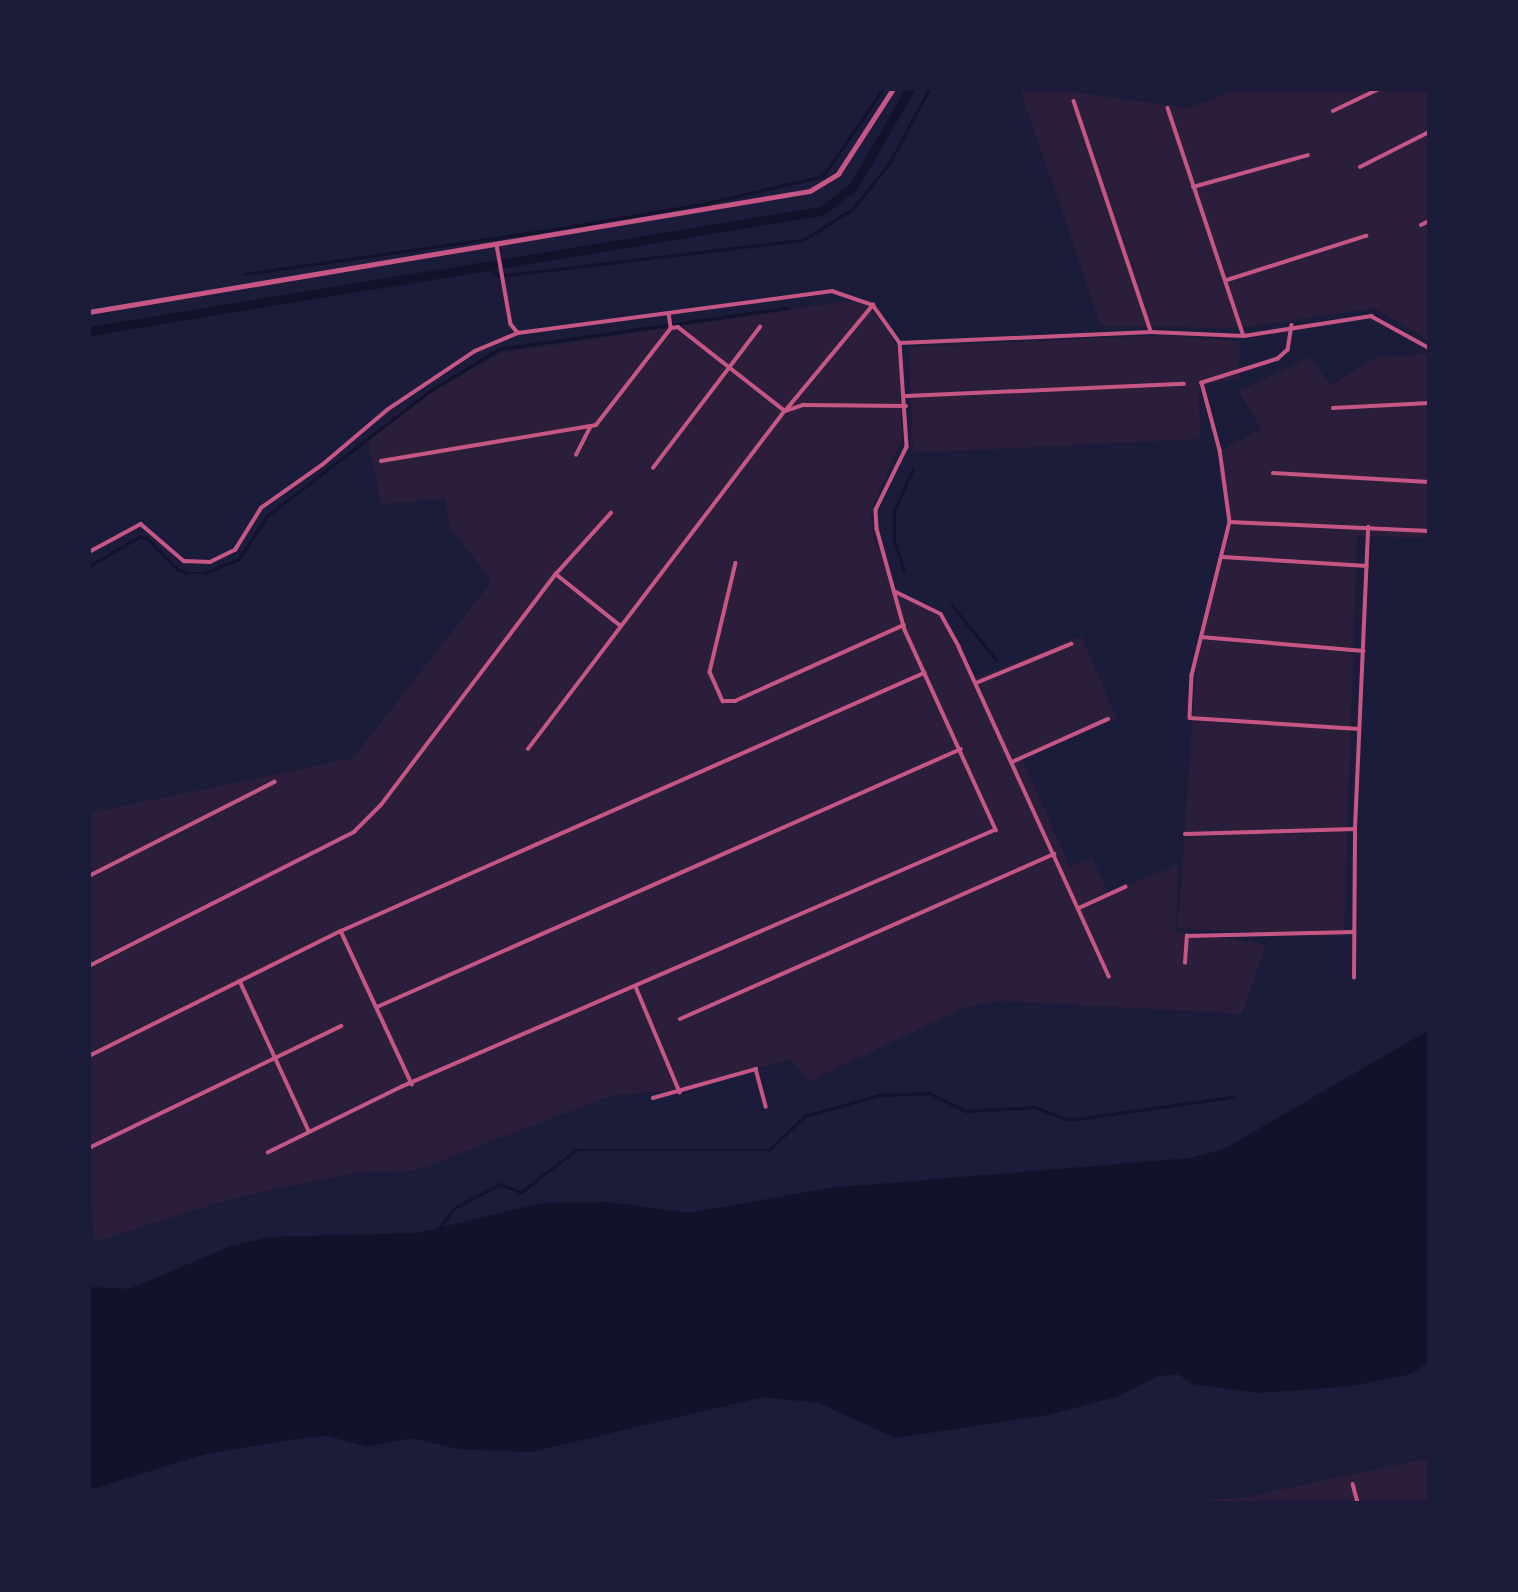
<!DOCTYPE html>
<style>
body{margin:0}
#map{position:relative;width:1518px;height:1592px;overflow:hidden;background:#1b1b3a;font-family:Merriweather,serif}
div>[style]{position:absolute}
.green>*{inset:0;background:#2a1e3b}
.water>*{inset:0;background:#12122b}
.stream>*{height:2.5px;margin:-1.25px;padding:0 1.25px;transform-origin:1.25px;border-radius:1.25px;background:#12122b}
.canal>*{height:9px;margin:-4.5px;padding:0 4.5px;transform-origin:4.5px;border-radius:4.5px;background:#12122b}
.minor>*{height:3.5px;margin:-1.75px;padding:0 1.75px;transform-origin:1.75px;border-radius:1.75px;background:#c65784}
.tertiary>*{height:4.5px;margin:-2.25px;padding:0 2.25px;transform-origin:2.25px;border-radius:2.25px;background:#c65784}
span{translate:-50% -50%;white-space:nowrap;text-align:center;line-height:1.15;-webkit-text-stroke:6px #1b1b3a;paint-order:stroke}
.frame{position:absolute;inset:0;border:91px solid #1b1b3a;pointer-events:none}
</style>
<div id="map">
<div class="green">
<i style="clip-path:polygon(1020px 89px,1052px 89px,1189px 108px,1237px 89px,1429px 89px,1429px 341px,1374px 308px,1241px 328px,1101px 326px)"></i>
<i style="clip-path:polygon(855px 300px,872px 310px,889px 331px,899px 353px,902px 439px,871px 510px,873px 535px,895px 591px,939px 616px,976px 678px,1081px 636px,1117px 719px,1022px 759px,1070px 867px,1092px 858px,1109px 893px,1178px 864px,1176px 932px,1266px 944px,1242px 1014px,1000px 1001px,967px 1007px,809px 1081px,790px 1059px,681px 1090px,613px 1095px,414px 1171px,355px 1173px,234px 1198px,94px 1242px,89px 1182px,89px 813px,353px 758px,492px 581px,450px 528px,445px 499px,381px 504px,368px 442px,429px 393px,501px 353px)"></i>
<i style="clip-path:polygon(1161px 335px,1240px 341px,1239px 379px,1199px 385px,1200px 439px,913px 453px,909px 347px)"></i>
<i style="clip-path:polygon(1429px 354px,1429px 538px,1357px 536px,1344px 937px,1178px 928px,1198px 640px,1229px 526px,1219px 451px,1261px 429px,1239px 391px,1311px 357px,1330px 386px,1377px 357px)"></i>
<i style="clip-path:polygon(1429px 1458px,1429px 1503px,1139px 1503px,1241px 1498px)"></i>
</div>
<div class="water">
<i style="clip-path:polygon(1429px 1030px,1429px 1362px,1411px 1374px,1352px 1386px,1259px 1393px,1192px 1384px,1178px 1374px,1158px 1376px,1119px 1396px,1048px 1415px,895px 1438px,819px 1403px,763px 1397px,531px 1452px,457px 1449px,411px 1438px,367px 1447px,328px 1436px,308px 1437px,205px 1454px,89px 1490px,89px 1287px,129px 1289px,231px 1246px,270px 1237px,417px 1233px,543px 1203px,609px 1202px,688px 1213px,830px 1188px,1190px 1158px,1224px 1149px)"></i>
</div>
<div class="stream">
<i style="left:490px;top:267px;width:13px;rotate:45deg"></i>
<i style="left:499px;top:276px;width:306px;rotate:-6.8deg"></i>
<i style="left:803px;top:240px;width:59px;rotate:-31.8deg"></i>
<i style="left:853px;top:209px;width:60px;rotate:-51.8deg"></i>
<i style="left:890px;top:162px;width:83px;rotate:-61.9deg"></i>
<i style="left:245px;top:274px;width:295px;rotate:-8.2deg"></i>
<i style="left:537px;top:232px;width:168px;rotate:-9.6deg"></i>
<i style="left:703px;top:204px;width:123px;rotate:-13.1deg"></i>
<i style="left:823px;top:176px;width:106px;rotate:-55.4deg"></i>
<i style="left:89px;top:566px;width:58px;rotate:-30.1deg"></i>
<i style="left:139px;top:537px;width:8px;rotate:7deg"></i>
<i style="left:147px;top:538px;width:45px;rotate:45deg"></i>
<i style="left:179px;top:570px;width:9px;rotate:18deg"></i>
<i style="left:188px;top:573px;width:17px"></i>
<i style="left:205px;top:573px;width:35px;rotate:-22deg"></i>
<i style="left:238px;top:560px;width:53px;rotate:-56.6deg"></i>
<i style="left:267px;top:516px;width:205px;rotate:-37.5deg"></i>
<i style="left:430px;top:391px;width:81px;rotate:-31.3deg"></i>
<i style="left:499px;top:349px;width:291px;rotate:-8.1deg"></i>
<i style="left:904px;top:571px;width:32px;rotate:-108deg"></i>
<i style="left:894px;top:541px;width:30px;rotate:-90deg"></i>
<i style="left:894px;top:511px;width:46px;rotate:-65.7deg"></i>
<i style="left:952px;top:605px;width:70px;rotate:50.8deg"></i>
<i style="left:439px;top:1229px;width:24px;rotate:-55deg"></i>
<i style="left:453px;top:1209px;width:53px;rotate:-28deg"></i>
<i style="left:500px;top:1184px;width:22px;rotate:21deg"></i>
<i style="left:521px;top:1192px;width:69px;rotate:-37.4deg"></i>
<i style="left:576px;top:1150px;width:193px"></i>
<i style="left:769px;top:1150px;width:50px;rotate:-43.4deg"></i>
<i style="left:805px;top:1116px;width:77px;rotate:-15.8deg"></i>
<i style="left:879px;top:1095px;width:51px;rotate:-2.2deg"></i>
<i style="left:930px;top:1093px;width:40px;rotate:26.6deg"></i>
<i style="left:966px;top:1111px;width:69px;rotate:-3.3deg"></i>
<i style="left:1035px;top:1107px;width:36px;rotate:21deg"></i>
<i style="left:1069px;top:1120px;width:166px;rotate:-8deg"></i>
</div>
<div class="canal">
<i style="left:89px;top:331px;width:742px;rotate:-9.31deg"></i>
<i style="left:821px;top:211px;width:40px;rotate:-37deg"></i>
<i style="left:853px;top:187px;width:113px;rotate:-59.8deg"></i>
</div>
<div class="minor">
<i style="left:1074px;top:101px;width:243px;rotate:71.5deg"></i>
<i style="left:1168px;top:108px;width:240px;rotate:71.6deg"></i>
<i style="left:1333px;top:111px;width:51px;rotate:-25.6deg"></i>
<i style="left:1360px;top:167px;width:77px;rotate:-26.9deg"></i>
<i style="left:1193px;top:187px;width:119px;rotate:-15.5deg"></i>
<i style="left:1421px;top:225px;width:9px;rotate:-27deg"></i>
<i style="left:497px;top:245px;width:80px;rotate:80deg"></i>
<i style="left:511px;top:324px;width:11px;rotate:52deg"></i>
<i style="left:1227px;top:280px;width:146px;rotate:-17.6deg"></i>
<i style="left:669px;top:313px;width:15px;rotate:82deg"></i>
<i style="left:1292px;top:325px;width:25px;rotate:99deg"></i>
<i style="left:1288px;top:350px;width:13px;rotate:138deg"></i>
<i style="left:1278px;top:359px;width:80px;rotate:162.5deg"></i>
<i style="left:1202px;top:383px;width:69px;rotate:75deg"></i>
<i style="left:1220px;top:450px;width:73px;rotate:82.1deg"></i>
<i style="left:1230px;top:522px;width:158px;rotate:103.9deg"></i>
<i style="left:1192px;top:675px;width:43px;rotate:92.7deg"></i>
<i style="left:1190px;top:718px;width:169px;rotate:3.7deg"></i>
<i style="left:900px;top:343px;width:251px;rotate:-2.5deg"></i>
<i style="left:1151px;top:332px;width:93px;rotate:2.5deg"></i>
<i style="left:1244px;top:336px;width:129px;rotate:-8.9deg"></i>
<i style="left:1371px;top:316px;width:66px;rotate:28.9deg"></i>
<i style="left:906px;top:396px;width:278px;rotate:-2.5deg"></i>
<i style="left:1333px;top:408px;width:96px;rotate:-3deg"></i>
<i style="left:576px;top:455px;width:31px;rotate:-63deg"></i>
<i style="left:381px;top:461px;width:218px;rotate:-9.5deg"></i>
<i style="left:596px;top:425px;width:123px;rotate:-52.3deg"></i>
<i style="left:671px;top:328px;width:7px;rotate:-8deg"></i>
<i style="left:678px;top:327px;width:136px;rotate:38.1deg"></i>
<i style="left:785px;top:411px;width:19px;rotate:-18deg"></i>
<i style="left:803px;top:405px;width:103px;rotate:0.6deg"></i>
<i style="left:653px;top:468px;width:177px;rotate:-52.8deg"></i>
<i style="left:1273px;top:473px;width:156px;rotate:3.3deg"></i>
<i style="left:1230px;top:522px;width:199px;rotate:2.6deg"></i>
<i style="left:89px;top:552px;width:59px;rotate:-28.3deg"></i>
<i style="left:141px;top:524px;width:57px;rotate:40.7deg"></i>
<i style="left:184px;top:561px;width:26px;rotate:2deg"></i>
<i style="left:210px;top:562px;width:28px;rotate:-26deg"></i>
<i style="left:235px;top:550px;width:49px;rotate:-58.2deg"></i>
<i style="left:261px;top:508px;width:75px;rotate:-35.2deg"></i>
<i style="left:322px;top:465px;width:85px;rotate:-40.2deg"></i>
<i style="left:387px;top:410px;width:106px;rotate:-33.8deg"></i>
<i style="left:475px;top:351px;width:47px;rotate:-22.7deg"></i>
<i style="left:518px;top:333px;width:317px;rotate:-7.6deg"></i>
<i style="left:832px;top:291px;width:43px;rotate:18.9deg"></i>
<i style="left:873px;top:305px;width:47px;rotate:54.6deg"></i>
<i style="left:900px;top:343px;width:104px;rotate:86.1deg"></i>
<i style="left:907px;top:447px;width:70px;rotate:116.2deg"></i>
<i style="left:876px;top:510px;width:19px;rotate:87deg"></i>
<i style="left:877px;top:529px;width:105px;rotate:74.5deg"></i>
<i style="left:905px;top:630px;width:220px;rotate:65.5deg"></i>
<i style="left:996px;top:830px;width:647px;rotate:156.6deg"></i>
<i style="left:402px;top:1087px;width:149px;rotate:153.8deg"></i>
<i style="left:1223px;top:557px;width:144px;rotate:3.6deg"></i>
<i style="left:736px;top:563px;width:112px;rotate:103.4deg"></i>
<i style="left:710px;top:672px;width:32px;rotate:66deg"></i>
<i style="left:723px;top:701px;width:12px"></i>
<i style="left:735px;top:701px;width:185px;rotate:-24.2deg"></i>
<i style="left:556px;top:574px;width:83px;rotate:38.7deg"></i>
<i style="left:894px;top:591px;width:52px;rotate:26.1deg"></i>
<i style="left:941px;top:614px;width:38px;rotate:61deg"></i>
<i style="left:959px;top:647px;width:362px;rotate:65.5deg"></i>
<i style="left:1201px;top:637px;width:163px;rotate:4.9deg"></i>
<i style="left:976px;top:683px;width:103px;rotate:-22.3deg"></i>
<i style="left:528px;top:749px;width:425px;rotate:-52.8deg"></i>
<i style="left:785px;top:411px;width:138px;rotate:-50.3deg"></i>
<i style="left:1012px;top:762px;width:105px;rotate:-24.1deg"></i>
<i style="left:1185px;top:834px;width:170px;rotate:-1.7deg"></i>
<i style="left:89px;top:876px;width:208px;rotate:-26.9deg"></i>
<i style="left:1079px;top:908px;width:51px;rotate:-24.5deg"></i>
<i style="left:341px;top:931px;width:169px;rotate:65.1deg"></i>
<i style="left:1185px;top:963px;width:27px;rotate:-86deg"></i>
<i style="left:1187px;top:936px;width:166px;rotate:-1.4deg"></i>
<i style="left:89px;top:966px;width:297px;rotate:-26.8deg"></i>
<i style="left:354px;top:832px;width:38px;rotate:-45deg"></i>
<i style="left:381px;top:805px;width:290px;rotate:-52.9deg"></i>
<i style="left:556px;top:574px;width:82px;rotate:-48deg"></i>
<i style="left:1354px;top:978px;width:149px;rotate:-89.6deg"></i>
<i style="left:1355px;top:829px;width:302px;rotate:-87.5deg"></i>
<i style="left:240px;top:981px;width:165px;rotate:65.3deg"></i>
<i style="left:636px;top:987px;width:114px;rotate:67.3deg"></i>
<i style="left:377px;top:1007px;width:638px;rotate:-23.83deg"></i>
<i style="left:680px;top:1019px;width:409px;rotate:-23.8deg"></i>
<i style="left:89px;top:1056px;width:281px;rotate:-26.4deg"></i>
<i style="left:341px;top:931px;width:638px;rotate:-23.87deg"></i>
<i style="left:653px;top:1098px;width:107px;rotate:-15.7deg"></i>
<i style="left:756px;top:1069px;width:39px;rotate:75deg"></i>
<i style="left:89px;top:1148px;width:280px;rotate:-25.8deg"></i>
<i style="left:1353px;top:1484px;width:20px;rotate:75deg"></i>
</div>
<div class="tertiary">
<i style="left:89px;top:312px;width:731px;rotate:-9.53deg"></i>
<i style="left:810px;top:191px;width:33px;rotate:-31deg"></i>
<i style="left:838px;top:174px;width:101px;rotate:-57.1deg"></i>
</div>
<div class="frame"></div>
</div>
